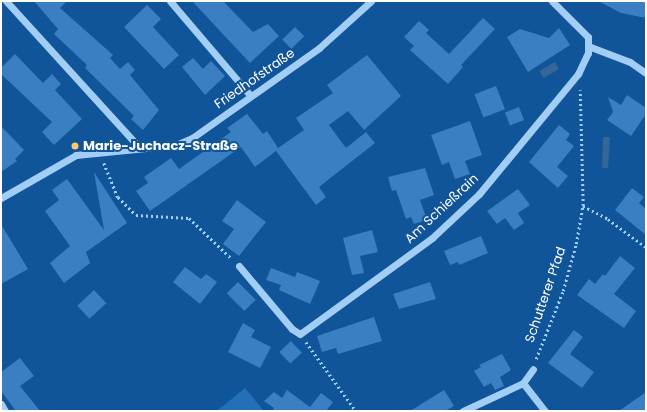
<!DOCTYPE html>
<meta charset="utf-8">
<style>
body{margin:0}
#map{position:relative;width:647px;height:412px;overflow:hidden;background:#10559a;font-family:Poppins,sans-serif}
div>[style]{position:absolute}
.green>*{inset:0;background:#2370b8}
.water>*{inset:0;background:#346798;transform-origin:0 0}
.building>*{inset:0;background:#397fc1;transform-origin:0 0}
.path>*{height:2.5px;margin-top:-1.25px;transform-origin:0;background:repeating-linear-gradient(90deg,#a2cdf4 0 2px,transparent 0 5px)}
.minor>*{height:7px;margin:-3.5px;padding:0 3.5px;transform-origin:3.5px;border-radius:3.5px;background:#a2cdf4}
.dots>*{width:11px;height:11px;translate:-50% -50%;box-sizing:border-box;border:2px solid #10559a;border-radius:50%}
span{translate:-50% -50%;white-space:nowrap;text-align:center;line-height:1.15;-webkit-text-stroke:4px #10559a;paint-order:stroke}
.street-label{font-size:13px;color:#fff}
.poi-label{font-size:13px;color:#fff;font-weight:700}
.left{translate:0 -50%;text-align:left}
.frame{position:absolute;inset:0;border:2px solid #fff;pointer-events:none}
</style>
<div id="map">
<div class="green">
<i style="clip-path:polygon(245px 388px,264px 411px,217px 411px)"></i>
</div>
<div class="water">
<i style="left:555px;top:62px;width:8px;height:18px;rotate:60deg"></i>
<i style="clip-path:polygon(603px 137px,610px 137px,608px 168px,602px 168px)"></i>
</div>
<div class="building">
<i style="clip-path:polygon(34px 1px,67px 1px,60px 8px,113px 55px,110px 58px,120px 69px,128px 62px,135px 70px,130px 75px,159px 110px,143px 130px,131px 119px,134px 116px,129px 111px,85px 68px,87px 65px,54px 34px,58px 29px)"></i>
<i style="clip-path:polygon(192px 1px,223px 1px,253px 32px,268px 24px,279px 36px,250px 63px)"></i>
<i style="clip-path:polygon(598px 1px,646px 1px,646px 18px,621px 13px)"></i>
<i style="clip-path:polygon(147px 5px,161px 19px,153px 27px,179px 55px,164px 69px,124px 27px)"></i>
<i style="clip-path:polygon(483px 18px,495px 29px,461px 65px,463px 67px,448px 84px,410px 50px,414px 46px,404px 37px,419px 21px,429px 30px,426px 33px,449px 54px)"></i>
<i style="left:295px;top:27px;width:13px;height:18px;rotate:45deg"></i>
<i style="clip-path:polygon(559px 28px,570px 45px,528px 72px,507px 37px,520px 29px,549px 38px)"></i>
<i style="clip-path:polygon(15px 54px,43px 83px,52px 74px,61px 84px,55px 90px,82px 119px,54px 145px,42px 132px,52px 122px,1px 74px,1px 68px)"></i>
<i style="clip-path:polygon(367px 55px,401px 96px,364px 130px,348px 111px,329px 125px,346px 148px,366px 132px,375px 143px,319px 187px,326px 197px,316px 205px,276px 151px,255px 167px,241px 147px,150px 211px,136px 191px,148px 183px,144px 177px,171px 158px,179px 169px,231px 132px,227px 128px,247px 114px,263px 134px,267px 131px,278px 148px,304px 130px,296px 118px,333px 93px,327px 85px)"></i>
<i style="clip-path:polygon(193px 58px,203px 69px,211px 61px,225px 76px,205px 95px,182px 67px)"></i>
<i style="left:496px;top:86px;width:25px;height:23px;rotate:69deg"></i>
<i style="clip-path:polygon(627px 95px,646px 108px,646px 114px,631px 136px,607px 120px,613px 112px,608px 97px,621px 105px)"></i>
<i style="left:519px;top:107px;width:14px;height:15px;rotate:69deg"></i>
<i style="clip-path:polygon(470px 121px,482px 155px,465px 161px,470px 174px,455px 179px,449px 162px,442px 165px,431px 135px)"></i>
<i style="clip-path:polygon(559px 125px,570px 134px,566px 140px,574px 146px,557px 167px,568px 176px,558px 188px,529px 162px)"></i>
<i style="clip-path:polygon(1px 126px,24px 150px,15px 159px,17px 161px,1px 172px)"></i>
<i style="clip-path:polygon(425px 168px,434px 195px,420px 200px,427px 220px,414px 224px,411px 217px,406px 219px,396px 190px,392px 191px,388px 177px)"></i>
<i style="clip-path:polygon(94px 172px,127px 223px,86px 252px,90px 263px,64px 283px,50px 263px,70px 246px,45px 211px,59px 200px,52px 190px,67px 179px,104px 230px)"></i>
<i style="clip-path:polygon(632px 188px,644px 197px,639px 203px,646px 209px,646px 235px,615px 210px)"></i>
<i style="clip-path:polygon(518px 189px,530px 205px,518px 213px,524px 223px,514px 230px,505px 218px,497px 224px,487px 211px)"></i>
<i style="clip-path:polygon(237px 200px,266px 222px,239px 256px,223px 244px,234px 229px,222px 221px)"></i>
<i style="clip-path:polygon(1px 224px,28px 269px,1px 284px)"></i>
<i style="clip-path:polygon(372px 230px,378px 252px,360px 256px,364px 273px,352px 275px,343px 238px)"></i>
<i style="clip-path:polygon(481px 236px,488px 253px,459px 265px,458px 262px,450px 265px,444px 251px)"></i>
<i style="clip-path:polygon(620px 256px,635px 268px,614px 294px,636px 311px,624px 328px,577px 295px,589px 279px,595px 284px,603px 274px,605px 276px)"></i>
<i style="clip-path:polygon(185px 267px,201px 279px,206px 274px,217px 282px,200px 304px,173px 282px)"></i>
<i style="clip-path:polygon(271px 268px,295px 277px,297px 272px,320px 281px,310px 304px,279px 290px,281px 285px,266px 280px)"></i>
<i style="left:238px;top:282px;width:25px;height:16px;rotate:45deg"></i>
<i style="clip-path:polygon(430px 282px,436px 299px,399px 309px,393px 294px)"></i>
<i style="left:94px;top:290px;width:18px;height:23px;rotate:47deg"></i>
<i style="clip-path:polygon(374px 317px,382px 341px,338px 354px,336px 348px,322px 352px,317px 336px)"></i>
<i style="clip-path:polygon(243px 323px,255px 330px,251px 337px,271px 347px,260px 368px,228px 352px)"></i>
<i style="clip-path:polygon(574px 330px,583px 337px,570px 354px,594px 372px,582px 388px,548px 363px)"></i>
<i style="left:291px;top:341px;width:16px;height:16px;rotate:47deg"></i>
<i style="clip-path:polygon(502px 354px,511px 370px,500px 377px,504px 386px,495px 390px,491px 383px,484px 387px,474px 371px,481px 367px,479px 365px)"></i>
<i style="clip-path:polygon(20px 358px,34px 376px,20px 386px,40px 411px,16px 411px,1px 391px,1px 372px)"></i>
<i style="clip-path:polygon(287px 390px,310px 407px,321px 393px,333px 402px,326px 411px,272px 411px,274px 408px,264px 401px,274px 392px,282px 398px)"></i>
<i style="clip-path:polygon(444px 390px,454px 406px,445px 411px,410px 411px)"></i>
<i style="clip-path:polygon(646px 392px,646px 411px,619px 411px)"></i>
</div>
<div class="path">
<i style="left:104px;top:163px;width:37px;rotate:68deg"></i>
<i style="left:118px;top:197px;width:25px;rotate:45deg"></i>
<i style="left:136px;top:215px;width:53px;rotate:3.2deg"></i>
<i style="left:189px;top:218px;width:59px;rotate:43.6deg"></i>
<i style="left:583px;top:206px;width:28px;rotate:27deg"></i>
<i style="left:608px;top:219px;width:47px;rotate:36.4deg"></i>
<i style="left:306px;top:342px;width:85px;rotate:54.1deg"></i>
<i style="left:536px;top:359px;width:73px;rotate:-68.3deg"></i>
<i style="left:563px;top:291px;width:49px;rotate:-74.5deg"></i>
<i style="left:576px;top:244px;width:39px;rotate:-80deg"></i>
<i style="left:583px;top:206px;width:116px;rotate:-91.5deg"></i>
</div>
<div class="minor">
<i style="left:6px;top:1px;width:197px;rotate:47.7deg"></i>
<i style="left:170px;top:1px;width:123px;rotate:49.6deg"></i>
<i style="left:588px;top:46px;width:45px;rotate:20.9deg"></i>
<i style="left:630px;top:62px;width:19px;rotate:35deg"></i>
<i style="left:1px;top:198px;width:86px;rotate:-29.8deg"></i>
<i style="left:76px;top:155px;width:100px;rotate:-5.7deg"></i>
<i style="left:176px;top:145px;width:17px;rotate:-24deg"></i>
<i style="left:192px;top:138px;width:156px;rotate:-35.3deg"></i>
<i style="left:319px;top:48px;width:70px;rotate:-42.1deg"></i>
<i style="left:239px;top:266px;width:82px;rotate:49.9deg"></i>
<i style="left:292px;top:329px;width:9px;rotate:32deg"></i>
<i style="left:300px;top:334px;width:163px;rotate:-36deg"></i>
<i style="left:432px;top:238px;width:64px;rotate:-43.1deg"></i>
<i style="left:479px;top:194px;width:156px;rotate:-50.5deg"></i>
<i style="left:578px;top:74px;width:23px;rotate:-65deg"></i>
<i style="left:588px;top:53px;width:16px;rotate:-90deg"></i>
<i style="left:588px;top:37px;width:51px;rotate:-135deg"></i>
<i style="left:523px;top:383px;width:36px;rotate:52deg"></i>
<i style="left:1px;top:404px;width:8px;rotate:60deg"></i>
<i style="left:463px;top:411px;width:66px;rotate:-25deg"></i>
<i style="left:523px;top:383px;width:17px;rotate:-54deg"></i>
</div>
<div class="dots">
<i style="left:75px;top:146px;background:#ffc966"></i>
</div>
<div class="street-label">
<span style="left:255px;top:79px;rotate:-35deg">Friedhofstraße</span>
<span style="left:442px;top:209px;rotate:-43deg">Am Schießrain</span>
<span style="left:546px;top:295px;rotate:-71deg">Schutterer Pfad</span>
</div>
<div class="poi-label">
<span class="left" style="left:83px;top:146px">Marie-Juchacz-Straße</span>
</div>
<div class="frame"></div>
</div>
